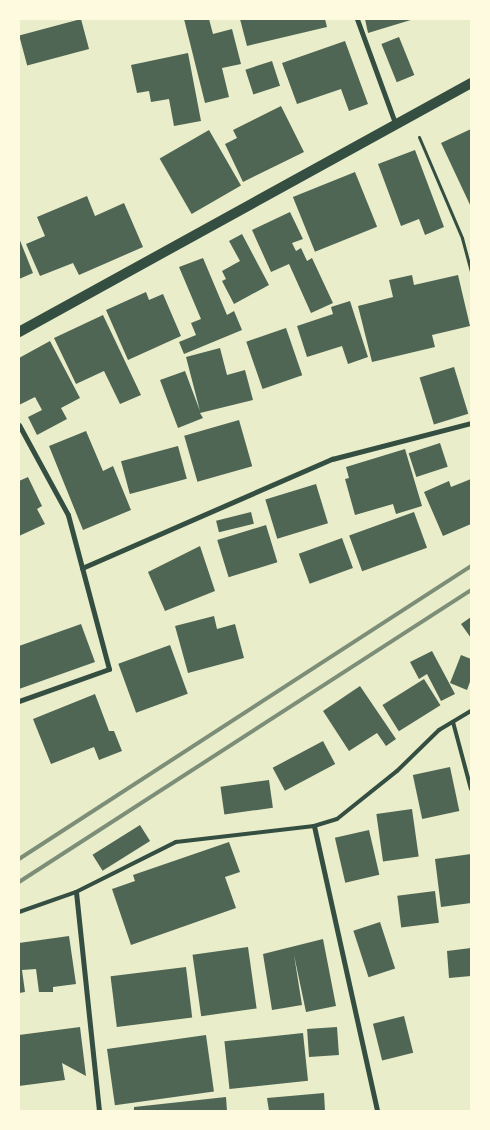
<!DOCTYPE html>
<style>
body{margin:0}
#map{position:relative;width:490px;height:1130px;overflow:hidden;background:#e9edc9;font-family:"Crimson Pro",serif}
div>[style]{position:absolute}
.building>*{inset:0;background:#4f6655;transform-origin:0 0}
.path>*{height:3px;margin:-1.5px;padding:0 1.5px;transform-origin:1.5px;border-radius:1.5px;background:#344e41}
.service>*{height:4px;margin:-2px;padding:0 2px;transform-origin:2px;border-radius:2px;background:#344e41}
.minor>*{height:5px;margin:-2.5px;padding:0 2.5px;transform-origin:2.5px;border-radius:2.5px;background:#344e41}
.secondary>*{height:10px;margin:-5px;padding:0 5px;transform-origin:5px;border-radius:5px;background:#344e41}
.rail>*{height:4px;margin:-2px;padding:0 2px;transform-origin:2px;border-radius:2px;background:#7c8e77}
span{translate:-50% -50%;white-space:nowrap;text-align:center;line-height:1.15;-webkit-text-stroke:4.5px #fefae0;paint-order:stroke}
.frame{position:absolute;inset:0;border:20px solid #fefae0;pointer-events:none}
</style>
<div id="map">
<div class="building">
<i style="left:81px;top:19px;width:31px;height:64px;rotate:75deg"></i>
<i style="clip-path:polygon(184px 19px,209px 19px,213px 34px,232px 29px,241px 64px,222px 68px,229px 97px,205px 103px)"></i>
<i style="clip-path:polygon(240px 19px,325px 19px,327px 27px,247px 46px)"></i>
<i style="clip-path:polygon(365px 19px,414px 19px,368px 33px)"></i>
<i style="left:399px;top:37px;width:41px;height:19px;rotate:68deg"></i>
<i style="clip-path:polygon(345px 41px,368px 104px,349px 111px,341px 89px,297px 104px,282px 63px)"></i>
<i style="clip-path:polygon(188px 53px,201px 121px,174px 126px,169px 99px,151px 102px,149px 91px,137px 93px,131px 65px)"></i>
<i style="left:272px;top:61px;width:26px;height:28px;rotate:72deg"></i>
<i style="clip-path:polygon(281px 106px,304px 152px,243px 182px,225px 144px,237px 138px,233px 130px)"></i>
<i style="clip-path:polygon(471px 129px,471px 207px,441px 143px)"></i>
<i style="left:209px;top:130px;width:64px;height:57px;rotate:60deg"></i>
<i style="clip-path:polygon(415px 150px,444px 227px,425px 235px,419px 219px,401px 226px,378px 164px)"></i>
<i style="left:355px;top:172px;width:59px;height:67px;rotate:68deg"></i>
<i style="clip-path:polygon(87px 196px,95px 216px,124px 203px,143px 247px,79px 275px,73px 263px,40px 276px,26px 244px,45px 236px,37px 217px)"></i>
<i style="clip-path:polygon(290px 212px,303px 239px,292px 243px,296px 251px,301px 248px,307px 261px,312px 258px,333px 303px,311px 313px,289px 264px,271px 272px,252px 230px)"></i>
<i style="clip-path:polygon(242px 234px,269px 285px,234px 304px,222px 281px,226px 279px,222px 271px,240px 261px,229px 241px)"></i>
<i style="clip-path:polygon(19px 238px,33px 273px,19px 279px)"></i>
<i style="clip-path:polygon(203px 258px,227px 315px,234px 311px,242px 330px,184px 354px,179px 342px,196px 335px,191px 323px,201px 319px,179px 267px)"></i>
<i style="clip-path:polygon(412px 275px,414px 285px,458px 275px,470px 326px,432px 335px,435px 347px,372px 362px,358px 306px,393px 297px,389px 280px)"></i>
<i style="clip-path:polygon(146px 292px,149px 300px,163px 294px,181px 336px,128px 360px,106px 310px)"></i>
<i style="clip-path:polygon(350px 301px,368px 357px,348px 364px,342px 346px,307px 357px,297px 326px,333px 314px,331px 307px)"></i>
<i style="clip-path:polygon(103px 315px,141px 395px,120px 404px,104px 371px,76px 384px,54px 338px)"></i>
<i style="left:286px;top:328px;width:50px;height:42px;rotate:71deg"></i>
<i style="clip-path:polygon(50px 341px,80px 398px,61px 408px,67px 419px,37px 435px,28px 417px,42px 410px,35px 397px,19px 405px,19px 358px)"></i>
<i style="clip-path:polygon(220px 348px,227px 375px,245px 370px,253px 400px,200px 413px,203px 418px,178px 428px,160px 380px,185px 371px,200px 411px,186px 357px)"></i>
<i style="left:454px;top:367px;width:49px;height:36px;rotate:73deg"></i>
<i style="left:239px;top:420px;width:48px;height:57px;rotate:74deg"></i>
<i style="clip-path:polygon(86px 431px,103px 471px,113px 466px,131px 510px,83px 530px,49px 446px)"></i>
<i style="left:440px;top:443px;width:25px;height:33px;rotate:72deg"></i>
<i style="left:178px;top:446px;width:34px;height:59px;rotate:75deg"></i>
<i style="clip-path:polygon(405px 449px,422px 506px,396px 514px,393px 504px,355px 515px,345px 479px,349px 478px,346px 467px)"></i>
<i style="clip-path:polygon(28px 477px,42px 506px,37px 509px,45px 524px,19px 536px,19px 481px)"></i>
<i style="clip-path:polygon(471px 479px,471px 524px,443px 536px,424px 492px,449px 481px,451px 487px)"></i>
<i style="left:316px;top:484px;width:41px;height:53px;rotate:73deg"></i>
<i style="left:251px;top:512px;width:12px;height:36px;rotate:76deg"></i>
<i style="left:414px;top:512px;width:38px;height:69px;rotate:70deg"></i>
<i style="left:266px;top:525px;width:39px;height:51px;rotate:73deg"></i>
<i style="left:342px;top:538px;width:32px;height:46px;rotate:70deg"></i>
<i style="clip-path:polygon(200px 546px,215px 591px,165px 611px,148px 572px)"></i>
<i style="clip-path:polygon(214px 616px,217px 629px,235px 624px,244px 658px,188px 673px,175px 626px)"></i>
<i style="clip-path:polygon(471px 617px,471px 638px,461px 624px)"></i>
<i style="clip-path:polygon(81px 624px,95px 662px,19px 689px,19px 646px)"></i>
<i style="left:170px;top:645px;width:52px;height:55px;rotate:70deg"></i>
<i style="clip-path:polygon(432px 651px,455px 694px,441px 701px,427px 674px,419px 679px,410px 662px)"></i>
<i style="clip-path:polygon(461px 655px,471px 659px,471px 679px,467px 690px,450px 683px)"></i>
<i style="left:424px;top:679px;width:31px;height:49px;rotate:58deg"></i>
<i style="clip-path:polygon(360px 686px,396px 739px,386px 746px,377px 733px,349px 751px,323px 711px)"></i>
<i style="clip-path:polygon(95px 694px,109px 731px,114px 731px,122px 751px,99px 760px,94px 747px,51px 764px,33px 719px)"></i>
<i style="left:323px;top:741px;width:26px;height:57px;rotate:62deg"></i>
<i style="left:450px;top:767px;width:45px;height:38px;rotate:78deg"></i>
<i style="left:269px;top:780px;width:28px;height:49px;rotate:82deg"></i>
<i style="left:412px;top:809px;width:48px;height:36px;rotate:82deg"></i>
<i style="left:140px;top:825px;width:19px;height:56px;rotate:58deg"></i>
<i style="left:369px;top:830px;width:46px;height:35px;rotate:77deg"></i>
<i style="clip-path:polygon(229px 842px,240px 872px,225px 877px,236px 908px,131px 945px,112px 889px,135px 881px,133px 875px)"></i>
<i style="clip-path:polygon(471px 854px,471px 903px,441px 907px,435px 859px)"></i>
<i style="left:435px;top:891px;width:32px;height:38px;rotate:83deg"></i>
<i style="left:380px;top:922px;width:49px;height:28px;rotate:72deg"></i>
<i style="clip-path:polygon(69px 936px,76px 984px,53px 987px,53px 992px,39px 992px,36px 969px,22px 970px,25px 992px,19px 993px,19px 943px)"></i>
<i style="clip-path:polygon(323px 939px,336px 1006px,306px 1012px,294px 955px,302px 1005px,272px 1010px,263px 954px)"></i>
<i style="left:248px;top:947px;width:62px;height:56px;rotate:82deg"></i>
<i style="clip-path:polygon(471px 948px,471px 976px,449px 978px,447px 951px)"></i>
<i style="left:186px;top:967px;width:51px;height:76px;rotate:83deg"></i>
<i style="left:404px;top:1016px;width:38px;height:32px;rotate:76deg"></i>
<i style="clip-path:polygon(80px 1027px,86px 1076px,62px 1063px,65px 1080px,19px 1086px,19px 1035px)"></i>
<i style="left:337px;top:1027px;width:28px;height:30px;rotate:86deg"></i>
<i style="left:303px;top:1033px;width:48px;height:79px;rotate:84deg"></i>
<i style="left:206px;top:1035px;width:57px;height:100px;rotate:82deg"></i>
<i style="clip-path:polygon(324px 1093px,325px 1111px,269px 1111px,267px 1098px)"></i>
<i style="clip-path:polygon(226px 1097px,227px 1111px,134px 1111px,134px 1107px)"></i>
</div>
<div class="path">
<i style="left:419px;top:137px;width:110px;rotate:66.9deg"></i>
<i style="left:462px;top:238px;width:34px;rotate:75deg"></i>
</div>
<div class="service">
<i style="left:453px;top:722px;width:69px;rotate:75deg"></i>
<i style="left:19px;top:912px;width:60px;rotate:-19.3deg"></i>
<i style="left:76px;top:892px;width:112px;rotate:-26.6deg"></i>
<i style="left:176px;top:842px;width:139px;rotate:-6.6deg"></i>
<i style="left:314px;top:826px;width:24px;rotate:-17deg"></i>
<i style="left:337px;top:819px;width:77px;rotate:-38.7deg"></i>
<i style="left:397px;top:771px;width:59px;rotate:-44.3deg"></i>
<i style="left:439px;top:730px;width:37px;rotate:-31deg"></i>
</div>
<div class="minor">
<i style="left:357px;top:19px;width:111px;rotate:69.9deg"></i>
<i style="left:19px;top:425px;width:102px;rotate:61.4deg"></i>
<i style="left:68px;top:515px;width:159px;rotate:75.1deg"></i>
<i style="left:109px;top:669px;width:96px;rotate:160.4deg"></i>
<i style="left:82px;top:568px;width:273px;rotate:-23.6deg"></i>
<i style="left:332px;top:459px;width:144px;rotate:-14.5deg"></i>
<i style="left:314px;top:826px;width:292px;rotate:77.5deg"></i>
<i style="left:76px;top:892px;width:220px;rotate:84deg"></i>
</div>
<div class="secondary">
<i style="left:19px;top:332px;width:516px;rotate:-28.85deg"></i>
</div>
<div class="rail">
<i style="left:19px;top:859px;width:539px;rotate:-32.95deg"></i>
<i style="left:19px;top:882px;width:538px;rotate:-32.86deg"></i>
</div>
<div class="frame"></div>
</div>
